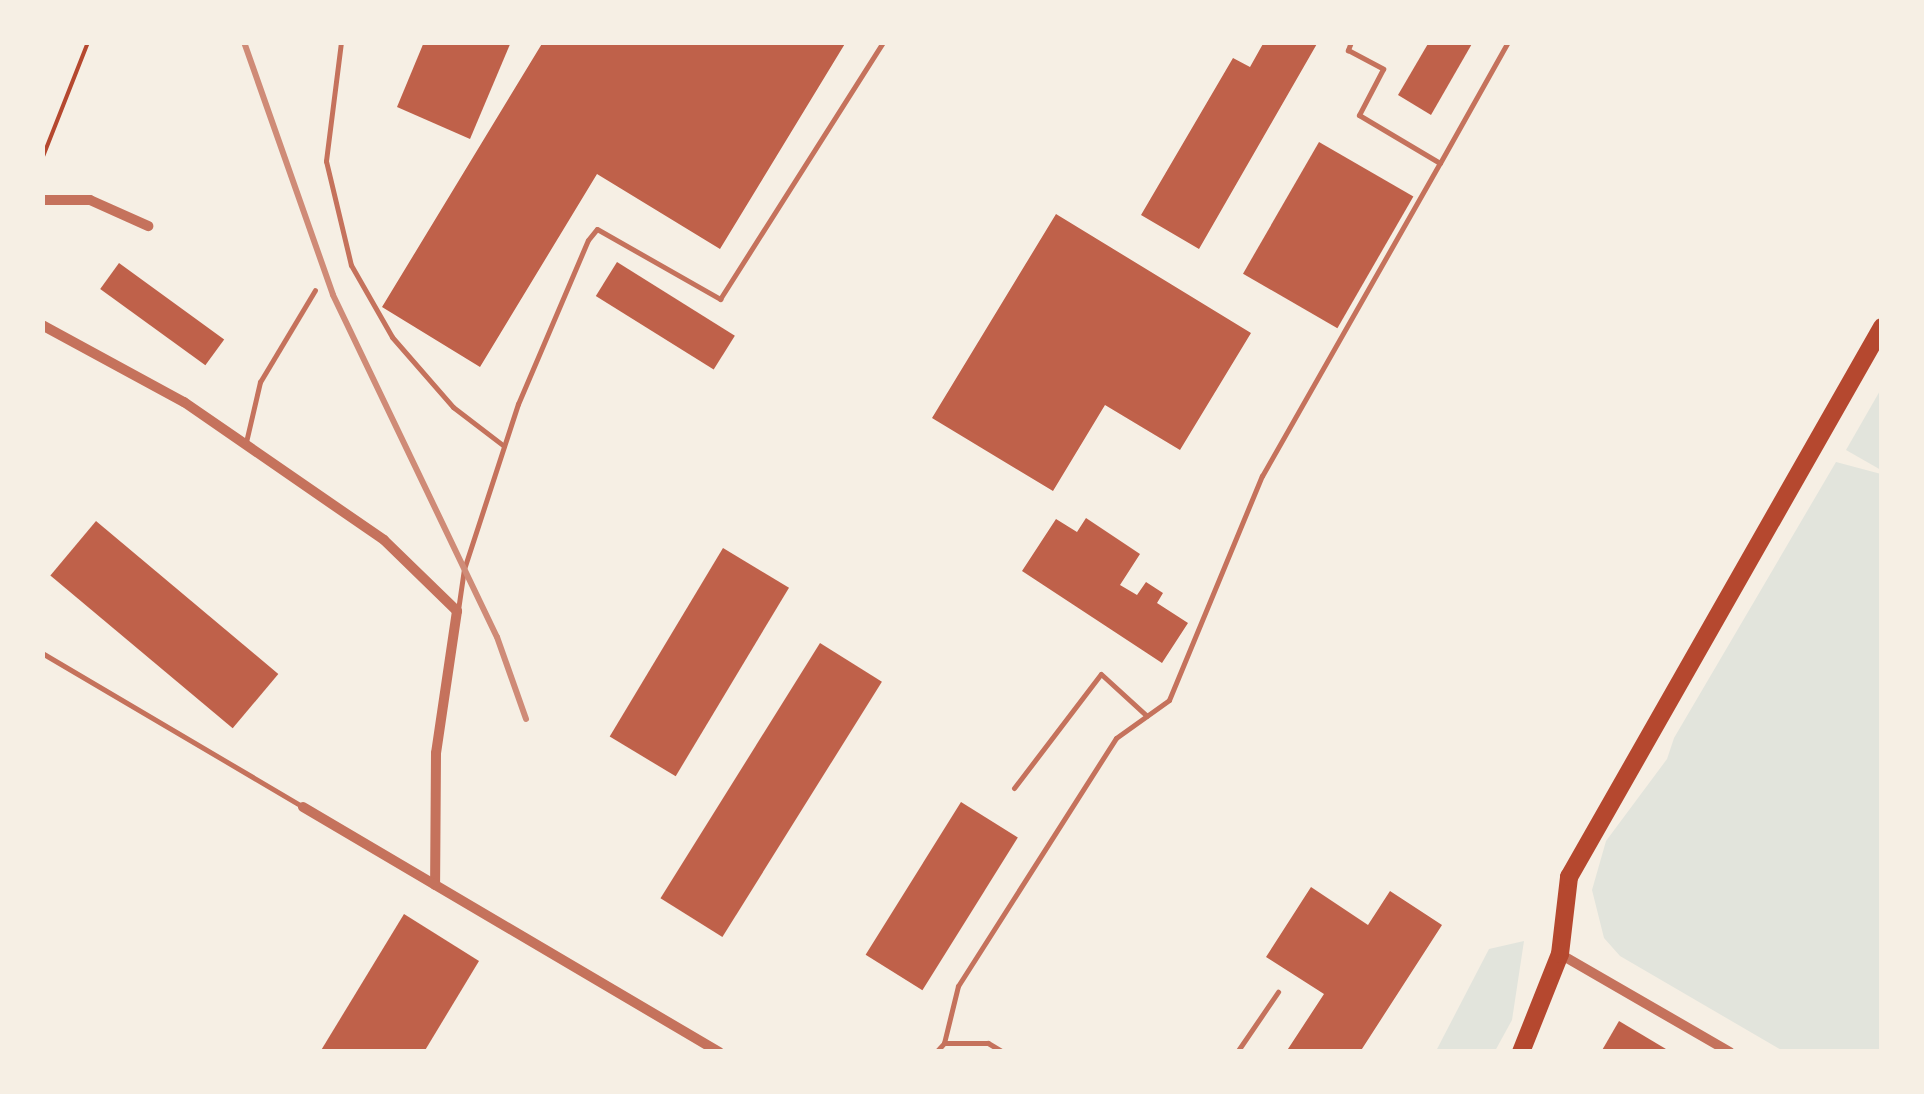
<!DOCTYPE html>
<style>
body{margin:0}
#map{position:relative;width:1924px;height:1094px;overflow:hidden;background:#f6efe4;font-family:Commissioner,sans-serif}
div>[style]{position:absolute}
.green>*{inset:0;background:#e2e4dc}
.building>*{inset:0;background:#bf614a;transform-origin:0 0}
.path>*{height:4px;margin:-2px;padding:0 2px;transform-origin:2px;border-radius:2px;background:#b5482f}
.service>*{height:5px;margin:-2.5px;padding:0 2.5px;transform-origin:2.5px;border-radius:2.5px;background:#c5725c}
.minor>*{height:10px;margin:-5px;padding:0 5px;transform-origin:5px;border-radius:5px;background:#c5725c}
.primary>*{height:18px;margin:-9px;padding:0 9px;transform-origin:9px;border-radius:9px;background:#b5482f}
.rail>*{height:6px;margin:-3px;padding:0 3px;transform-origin:3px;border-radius:3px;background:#cf8b77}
span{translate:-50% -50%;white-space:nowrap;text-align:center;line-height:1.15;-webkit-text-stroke:9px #f6efe4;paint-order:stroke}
.frame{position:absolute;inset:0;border:45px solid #f6efe4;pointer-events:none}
</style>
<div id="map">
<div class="green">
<i style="clip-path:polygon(1881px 389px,1882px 470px,1881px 470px,1846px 450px)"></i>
<i style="clip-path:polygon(1836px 462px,1881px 474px,1881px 1051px,1783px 1051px,1620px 956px,1604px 938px,1592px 890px,1606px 841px,1667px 759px,1674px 738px)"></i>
<i style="clip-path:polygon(1524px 941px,1512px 1020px,1495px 1051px,1436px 1051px,1489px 949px)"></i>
</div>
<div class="building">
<i style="clip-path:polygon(424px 42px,511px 42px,470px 139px,397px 107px)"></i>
<i style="clip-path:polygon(543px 42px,846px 42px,720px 249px,597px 174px,480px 367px,382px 307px)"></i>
<i style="clip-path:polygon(1264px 42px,1318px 42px,1199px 249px,1141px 215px,1233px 58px,1250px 67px)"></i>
<i style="clip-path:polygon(1429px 42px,1473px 42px,1431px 115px,1398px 95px)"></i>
<i style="left:1319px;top:142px;width:109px;height:152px;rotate:30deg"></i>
<i style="clip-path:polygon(1056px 214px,1251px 333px,1180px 450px,1105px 405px,1053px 491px,932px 418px)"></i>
<i style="left:617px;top:262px;width:139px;height:40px;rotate:32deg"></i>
<i style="left:119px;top:263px;width:130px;height:32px;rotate:36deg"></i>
<i style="clip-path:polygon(1086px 518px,1140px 554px,1120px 585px,1137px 595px,1146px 582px,1163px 593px,1157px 603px,1188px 623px,1162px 663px,1022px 571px,1056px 519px,1077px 532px)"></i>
<i style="left:96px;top:521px;width:238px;height:71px;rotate:40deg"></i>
<i style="left:723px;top:548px;width:77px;height:220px;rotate:31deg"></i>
<i style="left:820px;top:643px;width:73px;height:301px;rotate:32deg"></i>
<i style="left:961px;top:802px;width:67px;height:180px;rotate:32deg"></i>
<i style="clip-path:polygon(1311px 887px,1368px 925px,1390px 891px,1442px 925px,1360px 1052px,1286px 1052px,1324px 994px,1266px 957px)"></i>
<i style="clip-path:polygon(404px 914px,479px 961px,424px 1052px,320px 1052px)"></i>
<i style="clip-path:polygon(1619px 1021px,1671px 1052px,1601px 1052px)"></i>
</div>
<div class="path">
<i style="left:42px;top:159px;width:126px;rotate:-68.5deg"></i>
</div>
<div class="service">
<i style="left:341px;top:42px;width:120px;rotate:97.2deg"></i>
<i style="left:326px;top:161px;width:107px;rotate:76.5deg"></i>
<i style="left:351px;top:265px;width:83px;rotate:60.3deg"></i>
<i style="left:392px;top:337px;width:93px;rotate:48.9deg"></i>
<i style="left:453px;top:407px;width:64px;rotate:37.4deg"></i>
<i style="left:1351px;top:42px;width:9px;rotate:111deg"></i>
<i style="left:1348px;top:50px;width:40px;rotate:28deg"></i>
<i style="left:1383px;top:69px;width:52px;rotate:117.6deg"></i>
<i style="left:1359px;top:115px;width:94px;rotate:30.7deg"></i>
<i style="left:1440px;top:163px;width:139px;rotate:-60.7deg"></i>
<i style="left:246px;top:442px;width:62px;rotate:-76.9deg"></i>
<i style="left:260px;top:382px;width:107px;rotate:-59.1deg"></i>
<i style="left:458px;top:610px;width:41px;rotate:-81.7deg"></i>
<i style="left:464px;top:569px;width:174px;rotate:-71.9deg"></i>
<i style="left:518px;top:404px;width:178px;rotate:-66.9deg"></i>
<i style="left:588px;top:240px;width:14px;rotate:-51deg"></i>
<i style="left:597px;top:229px;width:142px;rotate:29.6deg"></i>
<i style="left:720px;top:299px;width:304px;rotate:-57.6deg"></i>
<i style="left:42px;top:653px;width:303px;rotate:30.5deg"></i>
<i style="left:1014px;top:788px;width:143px;rotate:-52.7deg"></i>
<i style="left:1101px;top:674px;width:62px;rotate:42.4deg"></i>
<i style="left:944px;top:1043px;width:59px;rotate:-76.2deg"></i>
<i style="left:958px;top:986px;width:294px;rotate:-57.5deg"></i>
<i style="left:1116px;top:738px;width:65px;rotate:-35.6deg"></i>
<i style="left:1169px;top:700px;width:243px;rotate:-67.5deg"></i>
<i style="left:1262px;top:476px;width:360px;rotate:-60.4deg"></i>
<i style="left:936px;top:1052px;width:12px;rotate:-48deg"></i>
<i style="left:944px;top:1043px;width:44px"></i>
<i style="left:988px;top:1043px;width:17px;rotate:31deg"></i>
<i style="left:1237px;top:1052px;width:73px;rotate:-55.7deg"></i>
</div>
<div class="minor">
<i style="left:42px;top:200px;width:48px"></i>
<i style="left:90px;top:200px;width:64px;rotate:24.1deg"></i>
<i style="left:42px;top:325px;width:162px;rotate:28.5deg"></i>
<i style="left:184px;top:402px;width:243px;rotate:34.6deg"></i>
<i style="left:384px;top:540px;width:102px;rotate:44.2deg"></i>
<i style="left:457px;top:611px;width:144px;rotate:98.4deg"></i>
<i style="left:436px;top:753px;width:132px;rotate:90.4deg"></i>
<i style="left:303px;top:807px;width:483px;rotate:30.5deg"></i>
<i style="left:1560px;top:954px;width:196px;rotate:30deg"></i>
</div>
<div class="primary">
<i style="left:1521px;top:1052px;width:105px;rotate:-68.3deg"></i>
<i style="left:1560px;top:954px;width:78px;rotate:-83.3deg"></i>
<i style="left:1569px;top:877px;width:633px;rotate:-60.36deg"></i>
</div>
<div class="rail">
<i style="left:244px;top:42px;width:268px;rotate:70.6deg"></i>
<i style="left:333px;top:295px;width:379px;rotate:64.4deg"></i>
<i style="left:497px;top:637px;width:87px;rotate:70.5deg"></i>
</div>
<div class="frame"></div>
</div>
